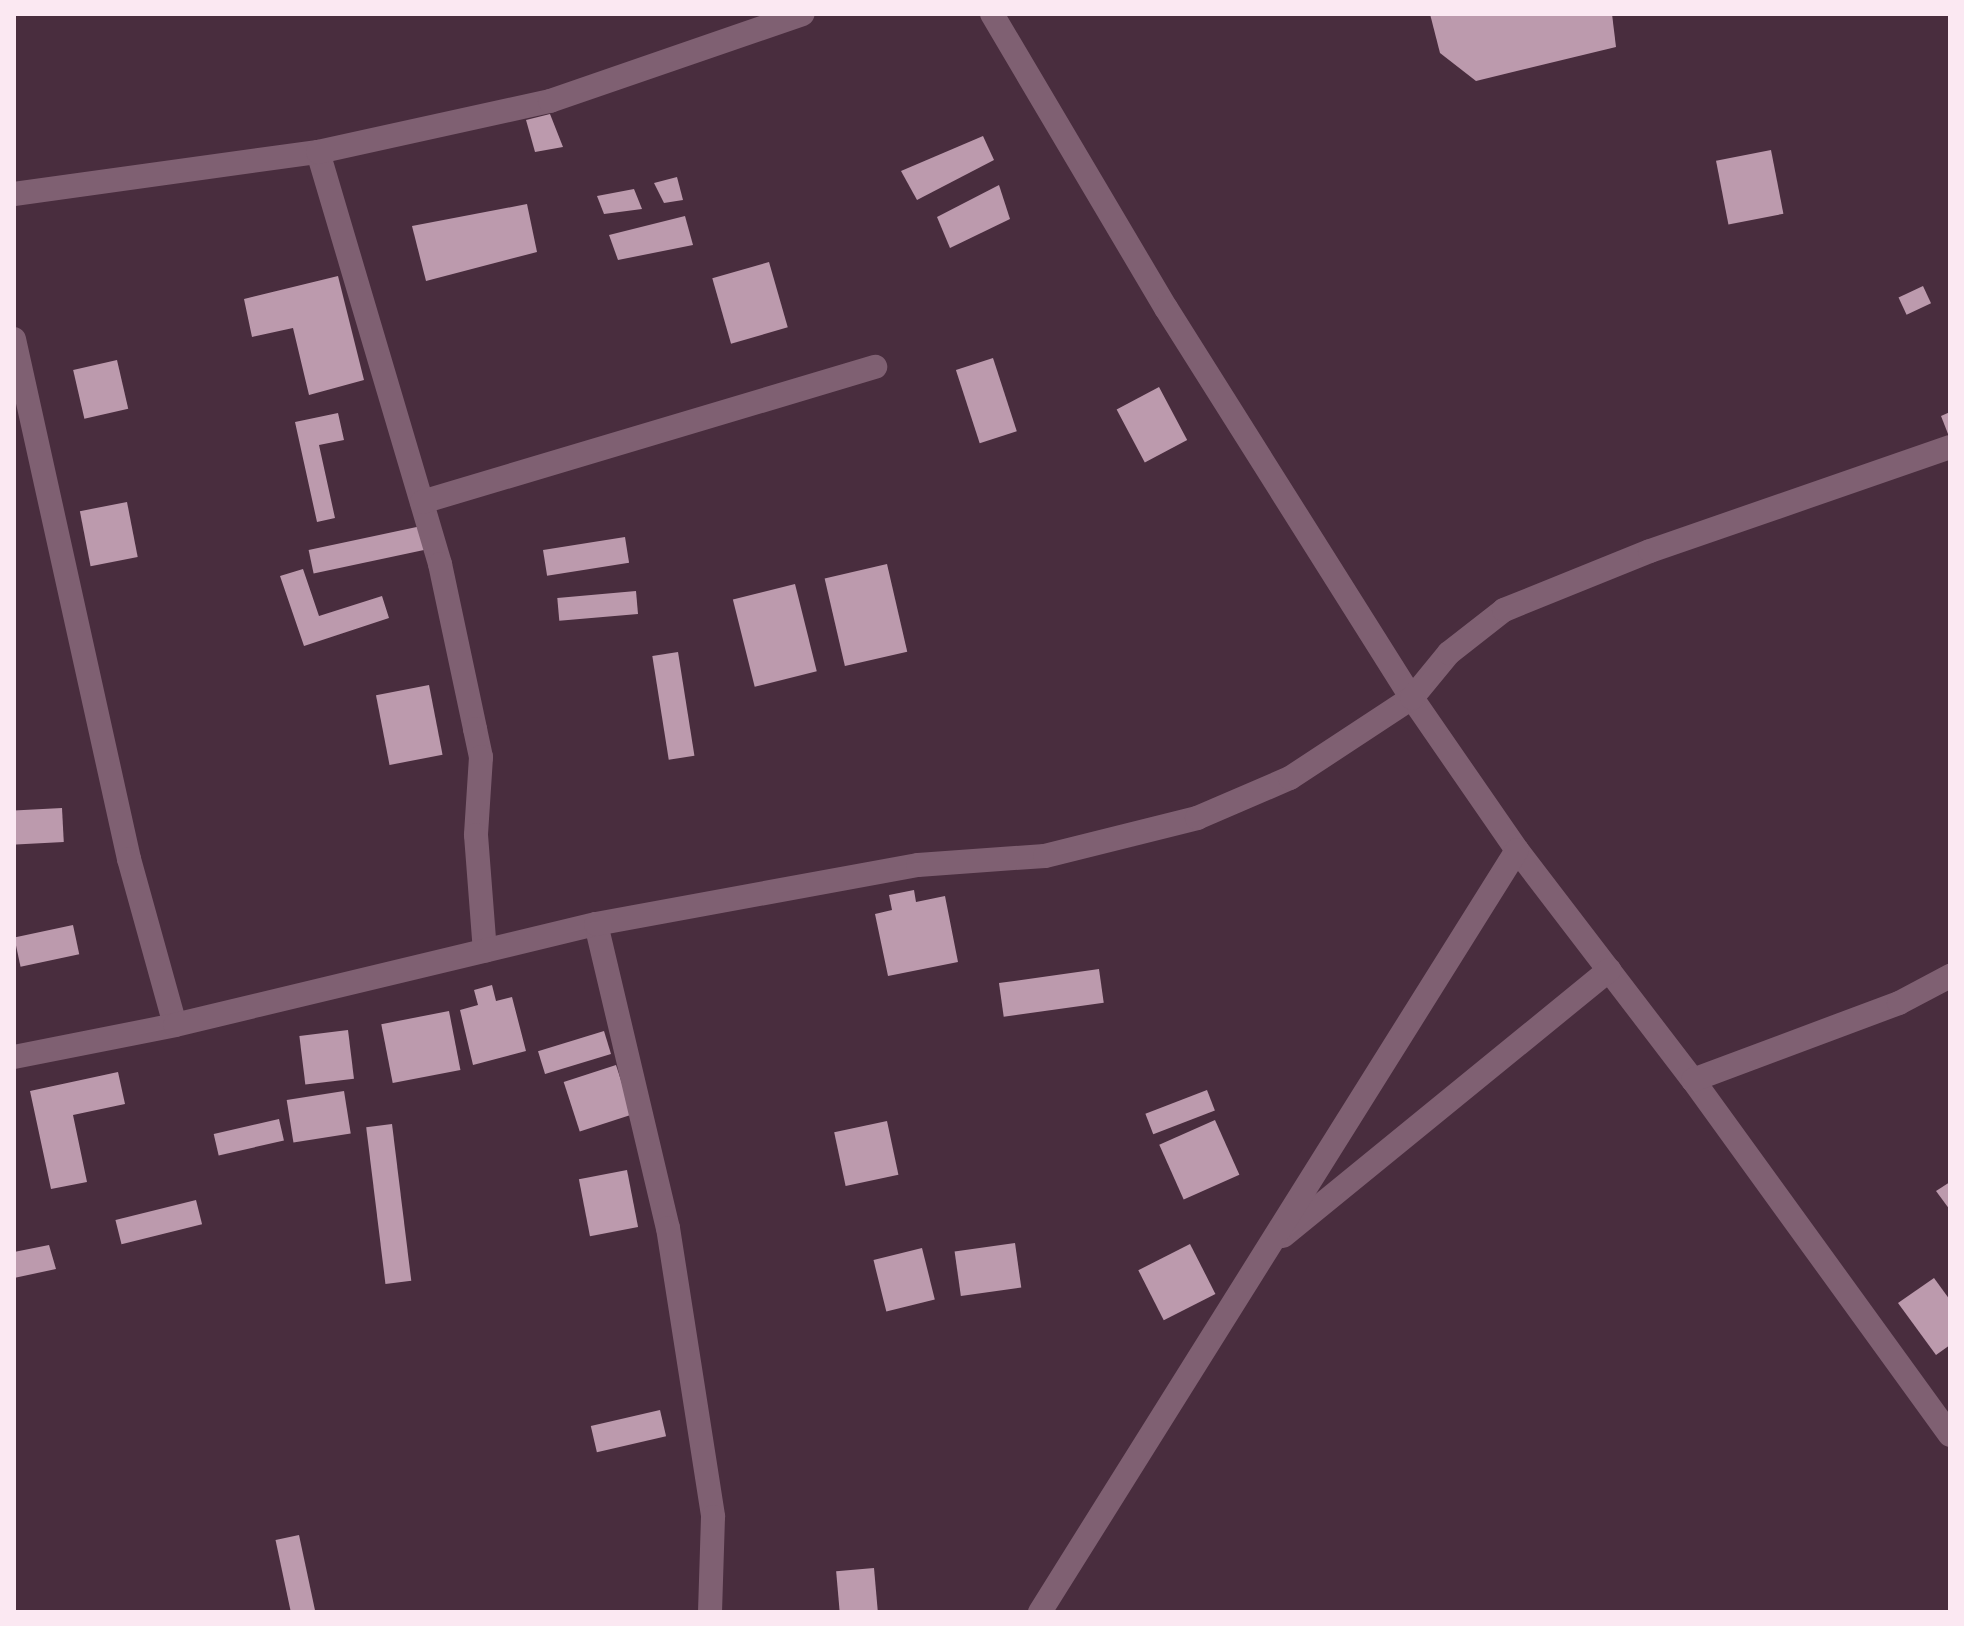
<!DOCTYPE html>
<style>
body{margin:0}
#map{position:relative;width:1964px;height:1626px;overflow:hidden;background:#492d3e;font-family:"Zilla Slab",serif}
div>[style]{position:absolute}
.building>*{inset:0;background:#bc9aad;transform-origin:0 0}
.minor>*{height:24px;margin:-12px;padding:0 12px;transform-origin:12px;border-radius:12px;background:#7f6072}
span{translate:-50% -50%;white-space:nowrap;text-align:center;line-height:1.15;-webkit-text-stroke:8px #492d3e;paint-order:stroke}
.frame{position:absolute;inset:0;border:16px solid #fbe8f2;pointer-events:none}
</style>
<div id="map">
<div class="building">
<i style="clip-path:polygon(1430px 14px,1612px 14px,1616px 47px,1476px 81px,1440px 53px)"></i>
<i style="clip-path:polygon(550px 114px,563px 147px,535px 152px,526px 120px)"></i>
<i style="clip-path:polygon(983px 136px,994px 160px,917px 200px,901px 171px)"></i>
<i style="left:1771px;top:150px;width:65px;height:56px;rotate:79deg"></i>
<i style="clip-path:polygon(677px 177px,683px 200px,664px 203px,654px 183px)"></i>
<i style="clip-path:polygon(999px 185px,1010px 219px,950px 248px,937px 217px)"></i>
<i style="clip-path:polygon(634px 189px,642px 209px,604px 214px,597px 196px)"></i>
<i style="clip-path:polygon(527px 204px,537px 252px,426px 281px,412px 226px)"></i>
<i style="clip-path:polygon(685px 216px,693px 245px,618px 260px,609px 235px)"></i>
<i style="left:769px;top:262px;width:68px;height:59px;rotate:74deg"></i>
<i style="clip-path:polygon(338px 276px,364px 380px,309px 395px,293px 328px,252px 337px,244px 299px)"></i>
<i style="left:1923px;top:286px;width:19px;height:27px;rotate:65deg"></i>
<i style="left:993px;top:358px;width:77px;height:39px;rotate:72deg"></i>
<i style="left:117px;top:360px;width:50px;height:45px;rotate:77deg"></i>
<i style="left:1159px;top:387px;width:60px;height:48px;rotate:62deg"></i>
<i style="clip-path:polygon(1950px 412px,1950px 439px,1941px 416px)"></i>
<i style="clip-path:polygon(338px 413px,344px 440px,319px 445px,335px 518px,317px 522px,295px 422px)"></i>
<i style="left:127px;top:502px;width:56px;height:48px;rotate:79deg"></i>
<i style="left:426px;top:525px;width:24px;height:120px;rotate:78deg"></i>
<i style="left:625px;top:537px;width:26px;height:83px;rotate:81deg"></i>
<i style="left:887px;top:564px;width:90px;height:64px;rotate:77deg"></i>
<i style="clip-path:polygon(303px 569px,319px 616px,382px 596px,389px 618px,304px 646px,280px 576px)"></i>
<i style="left:795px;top:584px;width:90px;height:64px;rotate:76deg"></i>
<i style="left:636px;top:591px;width:23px;height:79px;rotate:85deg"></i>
<i style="left:678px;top:652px;width:105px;height:26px;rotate:81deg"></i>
<i style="left:429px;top:685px;width:71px;height:54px;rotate:79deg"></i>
<i style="left:62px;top:808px;width:34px;height:48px;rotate:87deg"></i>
<i style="clip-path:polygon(914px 890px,916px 902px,945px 896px,958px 962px,888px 976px,875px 914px,892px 910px,889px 895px)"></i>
<i style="left:73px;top:925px;width:30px;height:60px;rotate:78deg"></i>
<i style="left:1099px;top:969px;width:34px;height:101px;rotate:82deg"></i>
<i style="clip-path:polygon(492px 985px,496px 1001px,512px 997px,526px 1051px,473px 1065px,460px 1010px,478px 1005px,474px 990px)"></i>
<i style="left:449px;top:1011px;width:60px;height:69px;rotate:79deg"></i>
<i style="left:348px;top:1030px;width:49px;height:49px;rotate:83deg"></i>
<i style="left:604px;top:1031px;width:24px;height:69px;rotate:73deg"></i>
<i style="left:616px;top:1065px;width:52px;height:55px;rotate:72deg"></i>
<i style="clip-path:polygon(118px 1072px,125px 1104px,73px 1115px,87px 1182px,51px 1189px,30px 1091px)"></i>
<i style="left:1207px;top:1090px;width:22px;height:66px;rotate:69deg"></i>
<i style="left:344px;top:1091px;width:43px;height:58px;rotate:81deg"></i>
<i style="left:279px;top:1119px;width:22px;height:67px;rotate:77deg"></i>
<i style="left:1215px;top:1120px;width:60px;height:61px;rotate:66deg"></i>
<i style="left:887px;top:1121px;width:55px;height:54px;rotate:78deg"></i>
<i style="left:392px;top:1124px;width:158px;height:26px;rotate:83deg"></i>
<i style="left:627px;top:1170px;width:58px;height:49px;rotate:79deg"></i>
<i style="clip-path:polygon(1950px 1182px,1950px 1210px,1936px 1191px)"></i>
<i style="left:196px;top:1200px;width:25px;height:83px;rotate:76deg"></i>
<i style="left:1015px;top:1243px;width:45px;height:61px;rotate:82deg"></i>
<i style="left:1190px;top:1244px;width:56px;height:58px;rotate:63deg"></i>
<i style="clip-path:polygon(49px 1245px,56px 1269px,14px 1278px,14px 1252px)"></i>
<i style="left:922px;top:1248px;width:53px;height:50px;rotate:76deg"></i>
<i style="clip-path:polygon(1934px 1278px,1950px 1300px,1950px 1345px,1936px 1355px,1898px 1303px)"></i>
<i style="left:660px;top:1410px;width:27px;height:71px;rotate:77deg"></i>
<i style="left:299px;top:1535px;width:79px;height:24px;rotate:78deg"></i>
<i style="left:874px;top:1568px;width:44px;height:38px;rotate:85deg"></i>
</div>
<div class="minor">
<i style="left:992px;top:14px;width:342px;rotate:59.4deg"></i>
<i style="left:1166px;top:308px;width:461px;rotate:57.8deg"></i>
<i style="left:1412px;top:698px;width:185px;rotate:55.4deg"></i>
<i style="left:1517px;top:850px;width:290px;rotate:52.6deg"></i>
<i style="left:1693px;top:1080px;width:438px;rotate:54.1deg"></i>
<i style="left:318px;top:152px;width:430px;rotate:73.5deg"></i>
<i style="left:440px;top:564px;width:169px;rotate:78deg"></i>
<i style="left:475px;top:729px;width:29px;rotate:78deg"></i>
<i style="left:481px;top:757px;width:78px;rotate:93.7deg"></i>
<i style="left:476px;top:835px;width:116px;rotate:85.6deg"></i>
<i style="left:14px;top:194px;width:307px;rotate:-7.9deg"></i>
<i style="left:318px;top:152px;width:238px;rotate:-12.4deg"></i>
<i style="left:550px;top:101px;width:267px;rotate:-19deg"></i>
<i style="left:14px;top:339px;width:533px;rotate:77.53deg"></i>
<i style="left:129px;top:859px;width:172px;rotate:74.5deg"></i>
<i style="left:422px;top:502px;width:473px;rotate:-16.6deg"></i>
<i style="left:596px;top:924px;width:312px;rotate:76.7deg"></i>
<i style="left:668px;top:1228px;width:292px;rotate:81.1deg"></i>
<i style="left:713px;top:1517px;width:95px;rotate:91.8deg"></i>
<i style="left:14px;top:1057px;width:164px;rotate:-11.2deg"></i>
<i style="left:175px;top:1025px;width:433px;rotate:-13.5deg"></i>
<i style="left:596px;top:924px;width:327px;rotate:-10.4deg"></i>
<i style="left:918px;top:865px;width:127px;rotate:-4.1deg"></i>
<i style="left:1045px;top:856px;width:157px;rotate:-14deg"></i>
<i style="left:1197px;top:818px;width:101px;rotate:-23.3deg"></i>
<i style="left:1290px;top:778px;width:146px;rotate:-33.3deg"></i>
<i style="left:1412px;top:698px;width:58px;rotate:-50.6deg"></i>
<i style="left:1449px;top:653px;width:70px;rotate:-38deg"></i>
<i style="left:1504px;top:610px;width:157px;rotate:-22deg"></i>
<i style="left:1650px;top:551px;width:318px;rotate:-19.1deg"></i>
<i style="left:1693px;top:1080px;width:220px;rotate:-20.5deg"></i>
<i style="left:1899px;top:1003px;width:58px;rotate:-27.9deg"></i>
<i style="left:1283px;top:1236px;width:421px;rotate:-39.2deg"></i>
<i style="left:1040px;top:1612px;width:899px;rotate:-57.95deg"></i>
</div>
<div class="frame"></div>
</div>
